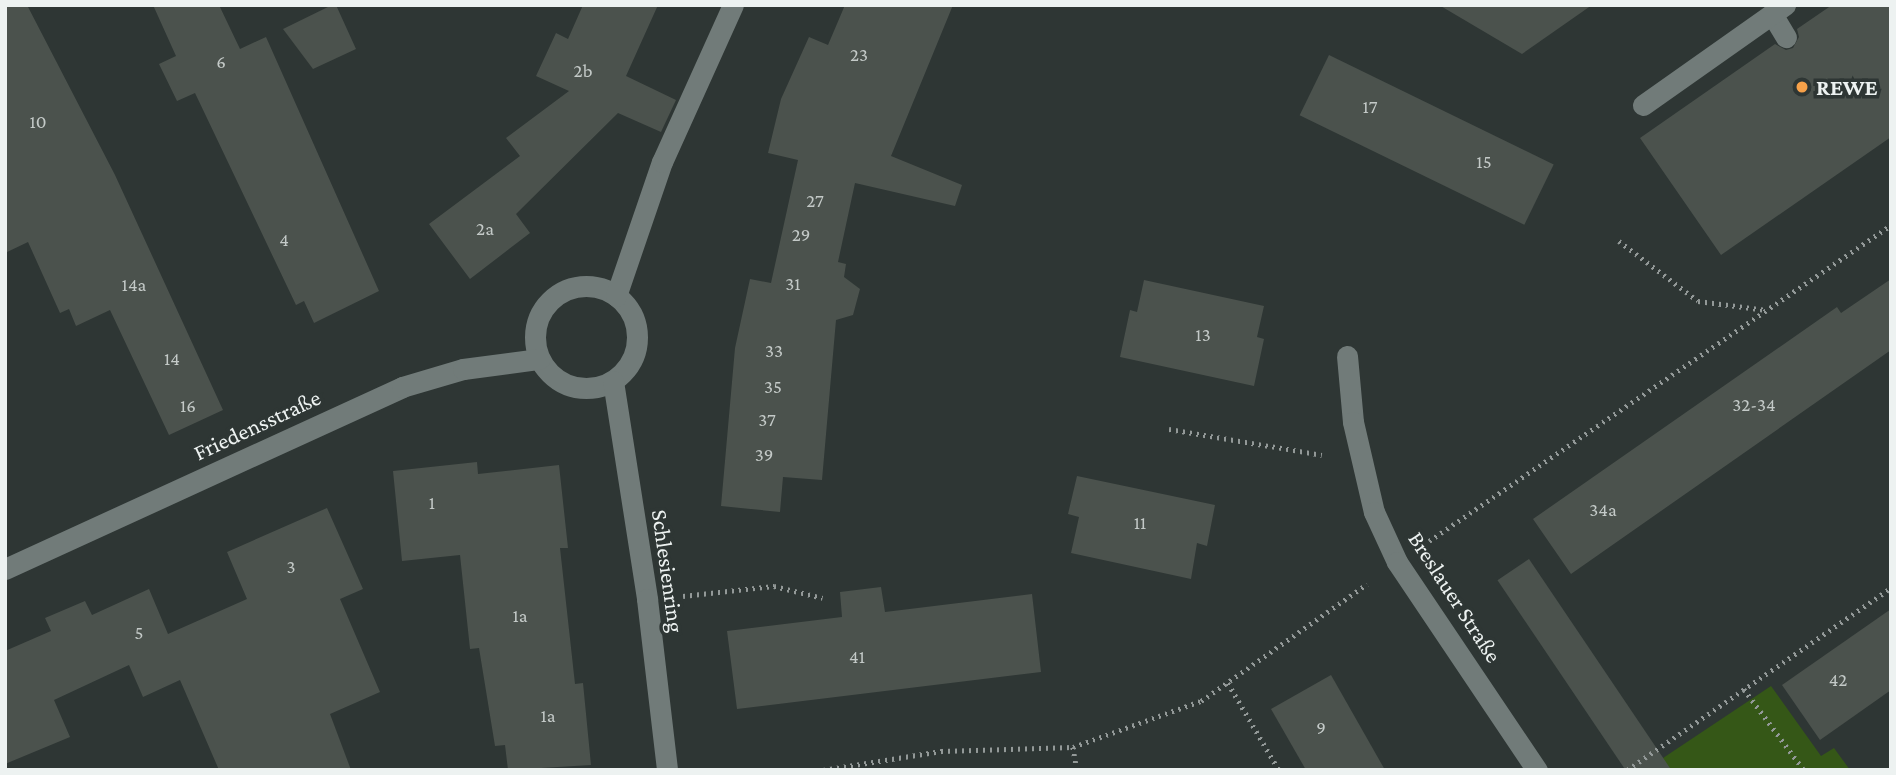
<!DOCTYPE html>
<meta charset="utf-8">
<style>
body{margin:0}
#map{position:relative;width:1896px;height:775px;overflow:hidden;background:#2e3634;font-family:"Crimson Pro",serif}
div>[style]{position:absolute}
.green>*{inset:0;background:#355717}
.building>*{inset:0;background:#4b524d;transform-origin:0 0}
.path>*{height:4.5px;margin-top:-2.25px;transform-origin:0;background:repeating-linear-gradient(90deg,#939998 0 2px,transparent 0 7px)}
.minor>*{height:21px;margin:-10.5px;padding:0 10.5px;transform-origin:10.5px;border-radius:10.5px;background:#717b79}
.minor>.ring{margin:-10.5px;padding:0;box-sizing:content-box;background:none;border:21px solid #717b79;border-radius:50%}
.dots>*{width:19px;height:19px;translate:-50% -50%;box-sizing:border-box;border:4px solid #2e3634;border-radius:50%}
span{translate:-50% -50%;white-space:nowrap;text-align:center;line-height:1.15;-webkit-text-stroke:7px #2e3634;paint-order:stroke}
.number-label{font-size:19px;color:#c4cac8}
.number-label span{-webkit-text-stroke-width:0}
.poi-label{font-size:23px;color:#edf2f1;font-weight:700}
.left{translate:0 -50%;text-align:left}
.street-label{font-size:23px;color:#edf2f1}
.frame{position:absolute;inset:0;border:7px solid #edf2f1;pointer-events:none}
</style>
<div id="map">
<div class="green">
<i style="clip-path:polygon(1771px 686px,1821px 756px,1834px 748px,1850px 770px,1645px 770px)"></i>
</div>
<div class="building">
<i style="clip-path:polygon(5px 5px,27px 5px,115px 175px,223px 410px,169px 435px,110px 310px,76px 326px,69px 309px,60px 313px,28px 242px,5px 253px)"></i>
<i style="clip-path:polygon(153px 5px,219px 5px,240px 49px,266px 37px,379px 291px,314px 323px,304px 301px,296px 305px,195px 93px,177px 101px,159px 64px,176px 56px)"></i>
<i style="clip-path:polygon(332px 5px,336px 5px,356px 49px,313px 69px,283px 29px)"></i>
<i style="clip-path:polygon(583px 5px,658px 5px,626px 76px,676px 100px,661px 132px,618px 113px,516px 214px,530px 233px,470px 279px,429px 224px,520px 156px,506px 138px,569px 91px,536px 76px,556px 33px,568px 39px)"></i>
<i style="clip-path:polygon(845px 5px,953px 5px,891px 156px,962px 185px,955px 206px,855px 183px,838px 262px,846px 264px,844px 277px,860px 289px,853px 315px,836px 320px,822px 480px,783px 477px,780px 512px,721px 506px,735px 348px,750px 279px,771px 283px,798px 160px,768px 153px,781px 99px,809px 37px,828px 45px)"></i>
<i style="clip-path:polygon(1439px 5px,1592px 5px,1522px 54px)"></i>
<i style="clip-path:polygon(1832px 5px,1891px 5px,1891px 137px,1721px 255px,1640px 138px,1775px 44px,1786px 50px,1793px 48px,1799px 37px,1797px 29px)"></i>
<i style="left:1329px;top:55px;width:250px;height:67px;rotate:26deg"></i>
<i style="clip-path:polygon(1891px 279px,1891px 350px,1571px 574px,1533px 519px,1837px 307px,1841px 313px)"></i>
<i style="clip-path:polygon(1144px 280px,1264px 306px,1257px 337px,1264px 339px,1254px 386px,1120px 357px,1130px 310px,1137px 312px)"></i>
<i style="clip-path:polygon(477px 462px,478px 474px,559px 465px,568px 548px,560px 548px,575px 684px,583px 683px,591px 765px,508px 770px,505px 745px,495px 746px,479px 648px,470px 649px,460px 555px,402px 561px,393px 471px)"></i>
<i style="clip-path:polygon(1077px 476px,1215px 505px,1207px 546px,1197px 543px,1191px 579px,1071px 553px,1079px 517px,1068px 514px)"></i>
<i style="clip-path:polygon(327px 508px,363px 589px,340px 599px,380px 692px,330px 714px,351px 770px,219px 770px,180px 680px,143px 697px,129px 665px,54px 700px,70px 737px,5px 764px,5px 651px,51px 631px,45px 618px,85px 601px,92px 615px,149px 589px,168px 634px,247px 599px,227px 552px)"></i>
<i style="left:1529px;top:559px;width:255px;height:38px;rotate:56deg"></i>
<i style="clip-path:polygon(881px 587px,885px 612px,1032px 594px,1041px 672px,737px 709px,727px 631px,842px 617px,840px 592px)"></i>
<i style="clip-path:polygon(1891px 609px,1891px 690px,1820px 740px,1782px 685px)"></i>
<i style="clip-path:polygon(1331px 675px,1385px 770px,1306px 770px,1271px 709px)"></i>
</div>
<div class="path">
<i style="left:1619px;top:241px;width:99px;rotate:37.2deg"></i>
<i style="left:1698px;top:301px;width:69px;rotate:7.5deg"></i>
<i style="left:1169px;top:429px;width:155px;rotate:9.6deg"></i>
<i style="left:1429px;top:541px;width:560px;rotate:-34.37deg"></i>
<i style="left:683px;top:596px;width:92px;rotate:-6.3deg"></i>
<i style="left:774px;top:586px;width:50px;rotate:13.8deg"></i>
<i style="left:1228px;top:683px;width:101px;rotate:59.6deg"></i>
<i style="left:1744px;top:689px;width:101px;rotate:53.5deg"></i>
<i style="left:1073px;top:747px;width:23px;rotate:80deg"></i>
<i style="left:823px;top:770px;width:120px;rotate:-9.1deg"></i>
<i style="left:941px;top:751px;width:132px;rotate:-1.7deg"></i>
<i style="left:1073px;top:747px;width:136px;rotate:-19.8deg"></i>
<i style="left:1201px;top:701px;width:203px;rotate:-35.2deg"></i>
<i style="left:1627px;top:770px;width:321px;rotate:-34.6deg"></i>
</div>
<div class="minor">
<i style="left:1772px;top:14px;width:27px;rotate:59deg"></i>
<i style="left:1643px;top:105px;width:174px;rotate:-35.2deg"></i>
<i class="ring" style="left:535px;top:286px;width:81px;height:81px"></i>
<i style="left:616px;top:296px;width:142px;rotate:-71.1deg"></i>
<i style="left:662px;top:162px;width:172px;rotate:-65.7deg"></i>
<i style="left:1347px;top:356px;width:66px;rotate:84.8deg"></i>
<i style="left:1353px;top:422px;width:92px;rotate:76.9deg"></i>
<i style="left:1374px;top:512px;width:55px;rotate:65.3deg"></i>
<i style="left:1397px;top:562px;width:251px;rotate:56.1deg"></i>
<i style="left:613px;top:381px;width:221px;rotate:81.1deg"></i>
<i style="left:647px;top:599px;width:172px;rotate:83.3deg"></i>
<i style="left:5px;top:569px;width:437px;rotate:-24.6deg"></i>
<i style="left:402px;top:387px;width:64px;rotate:-16.4deg"></i>
<i style="left:463px;top:369px;width:77px;rotate:-7.5deg"></i>
</div>
<div class="dots">
<i style="left:1802px;top:87px;background:#f7a149"></i>
</div>
<div class="number-label">
<span style="left:859px;top:55px">23</span>
<span style="left:221px;top:62px">6</span>
<span style="left:583px;top:71px">2b</span>
<span style="left:1370px;top:107px">17</span>
<span style="left:38px;top:122px">10</span>
<span style="left:1484px;top:162px">15</span>
<span style="left:815px;top:201px">27</span>
<span style="left:485px;top:229px">2a</span>
<span style="left:801px;top:235px">29</span>
<span style="left:284px;top:240px">4</span>
<span style="left:793px;top:284px">31</span>
<span style="left:134px;top:285px">14a</span>
<span style="left:1203px;top:335px">13</span>
<span style="left:774px;top:351px">33</span>
<span style="left:172px;top:359px">14</span>
<span style="left:773px;top:387px">35</span>
<span style="left:1754px;top:405px">32-34</span>
<span style="left:188px;top:406px">16</span>
<span style="left:767px;top:420px">37</span>
<span style="left:764px;top:455px">39</span>
<span style="left:432px;top:503px">1</span>
<span style="left:1603px;top:510px">34a</span>
<span style="left:1140px;top:523px">11</span>
<span style="left:291px;top:567px">3</span>
<span style="left:520px;top:616px">1a</span>
<span style="left:139px;top:633px">5</span>
<span style="left:857px;top:657px">41</span>
<span style="left:1838px;top:680px">42</span>
<span style="left:548px;top:716px">1a</span>
<span style="left:1321px;top:728px">9</span>
</div>
<div class="poi-label">
<span class="left" style="left:1816px;top:87px">REWE</span>
</div>
<div class="street-label">
<span style="left:257px;top:425px;rotate:-25deg">Friedensstraße</span>
<span style="left:668px;top:571px;rotate:82deg">Schlesienring</span>
<span style="left:1455px;top:597px;rotate:57deg">Breslauer Straße</span>
</div>
<div class="frame"></div>
</div>
